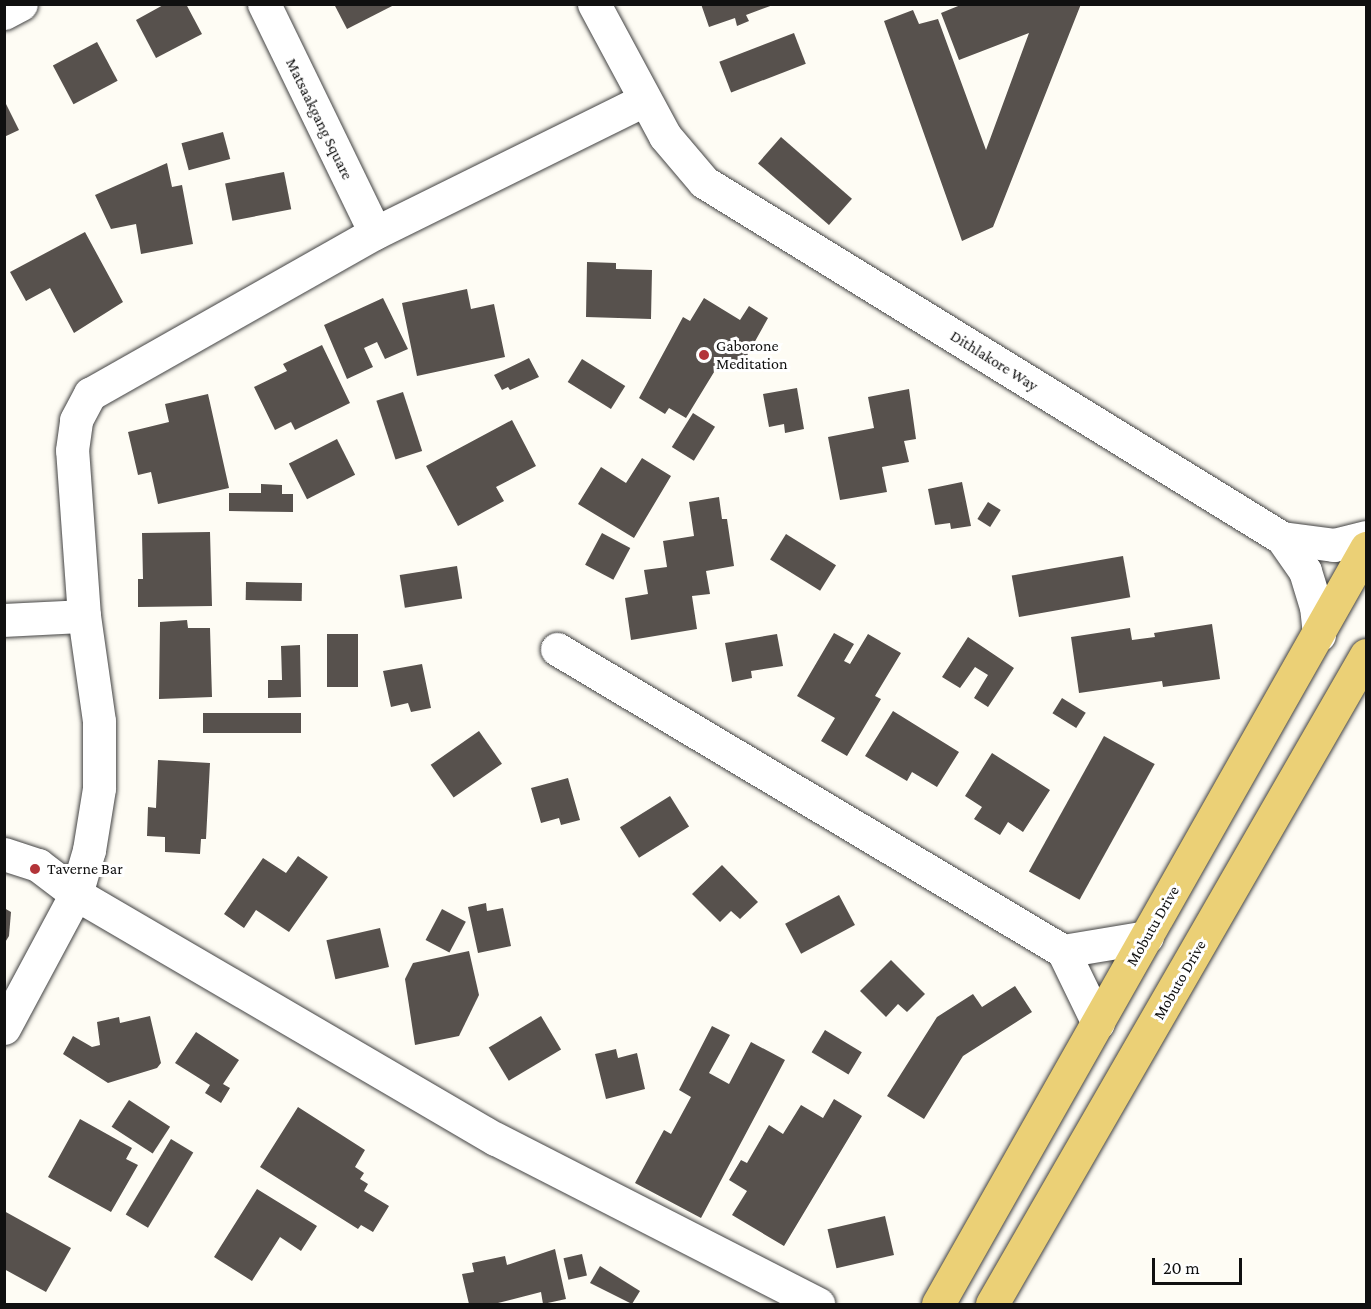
<!DOCTYPE html>
<style>
body{margin:0}
#map{position:relative;width:1371px;height:1309px;overflow:hidden;background:#fefcf4;font-family:"Crimson Pro",serif}
div>[style]{position:absolute}
.building>*{inset:0;background:#57514d;transform-origin:0 0}
.roads{filter:drop-shadow(0 0 2px #434343) drop-shadow(0 0 2px #434343)}
.minor>*{height:33px;margin:-16.5px;padding:0 16.5px;transform-origin:16.5px;border-radius:16.5px;background:#fff}
.major>*{height:33px;margin:-16.5px;padding:0 16.5px;transform-origin:16.5px;border-radius:16.5px;background:#ebd076}
.dots>*{width:16px;height:16px;translate:-50% -50%;box-sizing:border-box;border:3px solid #fff;border-radius:50%}
span{translate:-50% -50%;white-space:nowrap;text-align:center;line-height:1.15;-webkit-text-stroke:6px #fff;paint-order:stroke}
.street-label{font-size:16px;color:#101010}
.poi-label{font-size:16px;color:#101010}
.left{translate:0 -50%;text-align:left}
.frame{position:absolute;inset:0;border:6px solid #101010;pointer-events:none}
.scale{position:absolute;left:1152px;top:1258px;width:90px;height:27px;box-sizing:border-box;border:3px solid #101010;border-top:0;padding-left:8px;font-size:18px;line-height:21px;white-space:nowrap;color:#101010;-webkit-text-stroke:4px #fff;paint-order:stroke}
</style>
<div id="map">
<div class="building">
<i style="clip-path:polygon(165px 4px,186px 4px,202px 34px,156px 58px,136px 20px)"></i>
<i style="clip-path:polygon(334px 4px,396px 4px,347px 29px)"></i>
<i style="clip-path:polygon(701px 4px,773px 4px,773px 5px,746px 15px,749px 21px,737px 26px,735px 18px,709px 27px)"></i>
<i style="clip-path:polygon(963px 4px,1081px 4px,993px 227px,962px 241px,884px 21px,913px 10px,919px 24px,938px 19px,986px 150px,1029px 33px,959px 60px,941px 13px)"></i>
<i style="left:794px;top:33px;width:33px;height:80px;rotate:69deg"></i>
<i style="left:97px;top:42px;width:44px;height:50px;rotate:62deg"></i>
<i style="clip-path:polygon(4px 100px,19px 130px,4px 137px)"></i>
<i style="left:223px;top:132px;width:28px;height:43px;rotate:75deg"></i>
<i style="left:781px;top:137px;width:94px;height:35px;rotate:41deg"></i>
<i style="clip-path:polygon(167px 163px,172px 187px,182px 185px,193px 244px,141px 254px,136px 224px,111px 229px,95px 195px)"></i>
<i style="left:284px;top:172px;width:38px;height:60px;rotate:79deg"></i>
<i style="clip-path:polygon(85px 232px,123px 302px,74px 333px,50px 288px,26px 301px,10px 272px)"></i>
<i style="clip-path:polygon(587px 262px,616px 263px,616px 269px,652px 270px,651px 319px,586px 317px)"></i>
<i style="clip-path:polygon(467px 289px,471px 309px,494px 304px,505px 357px,417px 376px,402px 303px)"></i>
<i style="clip-path:polygon(383px 298px,408px 349px,385px 359px,377px 342px,364px 348px,373px 367px,347px 379px,324px 325px)"></i>
<i style="clip-path:polygon(704px 298px,740px 320px,749px 306px,768px 318px,739px 370px,722px 359px,686px 418px,669px 408px,665px 414px,639px 398px,683px 317px,690px 321px)"></i>
<i style="clip-path:polygon(322px 345px,350px 403px,295px 430px,291px 422px,275px 430px,254px 387px,287px 371px,283px 364px)"></i>
<i style="clip-path:polygon(529px 358px,539px 377px,510px 390px,508px 387px,502px 390px,494px 375px)"></i>
<i style="left:582px;top:359px;width:51px;height:27px;rotate:32deg"></i>
<i style="clip-path:polygon(797px 388px,804px 429px,785px 433px,784px 424px,769px 427px,763px 394px)"></i>
<i style="clip-path:polygon(909px 389px,916px 439px,904px 441px,909px 462px,882px 467px,887px 492px,840px 500px,828px 437px,874px 428px,868px 397px)"></i>
<i style="left:403px;top:392px;width:62px;height:28px;rotate:72deg"></i>
<i style="clip-path:polygon(208px 394px,229px 488px,158px 504px,151px 472px,138px 475px,128px 432px,169px 422px,165px 404px)"></i>
<i style="left:693px;top:413px;width:26px;height:40px;rotate:32deg"></i>
<i style="clip-path:polygon(512px 420px,536px 466px,496px 487px,504px 501px,458px 526px,426px 466px)"></i>
<i style="left:337px;top:439px;width:40px;height:54px;rotate:63deg"></i>
<i style="clip-path:polygon(642px 458px,671px 476px,634px 538px,578px 504px,601px 467px,626px 483px)"></i>
<i style="clip-path:polygon(962px 482px,971px 526px,951px 529px,950px 523px,935px 525px,928px 489px)"></i>
<i style="clip-path:polygon(261px 484px,282px 485px,282px 494px,293px 494px,293px 512px,229px 511px,229px 493px,261px 493px)"></i>
<i style="clip-path:polygon(719px 497px,722px 519px,727px 519px,734px 566px,706px 571px,710px 594px,692px 596px,697px 629px,631px 640px,625px 598px,648px 594px,644px 570px,667px 567px,663px 541px,694px 536px,689px 502px)"></i>
<i style="left:988px;top:502px;width:15px;height:20px;rotate:32deg"></i>
<i style="clip-path:polygon(210px 532px,212px 606px,138px 607px,138px 579px,143px 579px,142px 533px)"></i>
<i style="left:602px;top:533px;width:32px;height:36px;rotate:28deg"></i>
<i style="left:786px;top:534px;width:59px;height:30px;rotate:32deg"></i>
<i style="left:1123px;top:556px;width:42px;height:113px;rotate:80deg"></i>
<i style="left:457px;top:566px;width:33px;height:58px;rotate:81deg"></i>
<i style="left:246px;top:582px;width:56px;height:18px;rotate:1deg"></i>
<i style="clip-path:polygon(187px 620px,188px 628px,210px 628px,212px 697px,159px 699px,160px 622px)"></i>
<i style="clip-path:polygon(1212px 624px,1220px 679px,1163px 687px,1162px 681px,1079px 693px,1071px 637px,1130px 628px,1132px 640px,1155px 637px,1154px 633px)"></i>
<i style="clip-path:polygon(834px 633px,854px 644px,844px 661px,850px 664px,868px 634px,901px 653px,875px 696px,881px 699px,847px 756px,821px 741px,835px 718px,797px 696px)"></i>
<i style="left:327px;top:634px;width:31px;height:53px"></i>
<i style="clip-path:polygon(777px 634px,783px 666px,751px 671px,752px 678px,732px 682px,725px 643px)"></i>
<i style="clip-path:polygon(968px 637px,1014px 668px,988px 707px,974px 698px,988px 675px,975px 667px,960px 688px,942px 677px)"></i>
<i style="clip-path:polygon(300px 645px,301px 697px,268px 698px,268px 680px,282px 680px,281px 646px)"></i>
<i style="clip-path:polygon(422px 664px,431px 708px,411px 712px,408px 703px,391px 707px,383px 671px)"></i>
<i style="left:1062px;top:698px;width:28px;height:18px;rotate:32deg"></i>
<i style="clip-path:polygon(893px 711px,959px 752px,937px 787px,912px 772px,907px 781px,865px 756px)"></i>
<i style="left:203px;top:713px;width:98px;height:20px"></i>
<i style="left:479px;top:731px;width:40px;height:59px;rotate:55deg"></i>
<i style="left:1104px;top:736px;width:58px;height:155px;rotate:29deg"></i>
<i style="clip-path:polygon(992px 753px,1050px 790px,1023px 832px,1008px 822px,1000px 835px,974px 819px,982px 807px,965px 796px)"></i>
<i style="clip-path:polygon(158px 760px,210px 763px,206px 839px,201px 839px,200px 854px,165px 852px,165px 837px,147px 836px,148px 807px,156px 808px)"></i>
<i style="clip-path:polygon(568px 778px,580px 820px,561px 825px,559px 818px,541px 823px,531px 788px)"></i>
<i style="left:670px;top:796px;width:36px;height:59px;rotate:58deg"></i>
<i style="clip-path:polygon(298px 856px,328px 877px,289px 932px,256px 910px,244px 928px,224px 914px,263px 858px,286px 873px)"></i>
<i style="clip-path:polygon(722px 865px,758px 902px,740px 919px,731px 911px,720px 922px,692px 894px)"></i>
<i style="left:839px;top:895px;width:34px;height:61px;rotate:62deg"></i>
<i style="clip-path:polygon(486px 903px,487px 911px,503px 908px,511px 946px,478px 953px,468px 907px)"></i>
<i style="clip-path:polygon(4px 908px,11px 912px,9px 936px,4px 944px)"></i>
<i style="left:442px;top:909px;width:27px;height:35px;rotate:28deg"></i>
<i style="left:380px;top:928px;width:40px;height:55px;rotate:77deg"></i>
<i style="clip-path:polygon(469px 951px,479px 995px,459px 1036px,415px 1045px,405px 979px,413px 963px)"></i>
<i style="clip-path:polygon(891px 960px,925px 994px,907px 1012px,898px 1004px,886px 1017px,860px 991px)"></i>
<i style="clip-path:polygon(1015px 986px,1032px 1012px,963px 1056px,924px 1119px,887px 1096px,937px 1017px,973px 994px,982px 1007px)"></i>
<i style="clip-path:polygon(150px 1016px,161px 1063px,157px 1068px,108px 1083px,63px 1054px,73px 1036px,92px 1047px,100px 1045px,97px 1022px,119px 1017px,120px 1023px)"></i>
<i style="left:541px;top:1016px;width:39px;height:61px;rotate:59deg"></i>
<i style="clip-path:polygon(712px 1026px,730px 1035px,709px 1073px,729px 1084px,751px 1042px,785px 1060px,701px 1218px,635px 1183px,664px 1130px,671px 1134px,691px 1097px,679px 1090px)"></i>
<i style="left:825px;top:1030px;width:43px;height:26px;rotate:31deg"></i>
<i style="clip-path:polygon(196px 1032px,239px 1060px,223px 1084px,230px 1088px,221px 1103px,205px 1093px,210px 1085px,175px 1063px)"></i>
<i style="clip-path:polygon(616px 1049px,618px 1058px,637px 1053px,645px 1089px,606px 1099px,595px 1054px)"></i>
<i style="clip-path:polygon(834px 1099px,862px 1116px,784px 1246px,732px 1215px,747px 1191px,729px 1180px,741px 1160px,747px 1163px,769px 1125px,783px 1134px,801px 1105px,823px 1118px)"></i>
<i style="left:129px;top:1100px;width:49px;height:32px;rotate:33deg"></i>
<i style="clip-path:polygon(298px 1107px,365px 1150px,355px 1167px,364px 1173px,360px 1179px,368px 1184px,364px 1191px,389px 1206px,373px 1232px,361px 1225px,358px 1229px,260px 1167px)"></i>
<i style="clip-path:polygon(80px 1119px,132px 1148px,126px 1159px,138px 1165px,111px 1212px,48px 1177px)"></i>
<i style="left:171px;top:1139px;width:26px;height:88px;rotate:31deg"></i>
<i style="clip-path:polygon(257px 1189px,317px 1226px,301px 1251px,280px 1237px,252px 1281px,214px 1257px)"></i>
<i style="clip-path:polygon(4px 1211px,71px 1248px,46px 1292px,4px 1269px)"></i>
<i style="left:885px;top:1216px;width:40px;height:59px;rotate:77deg"></i>
<i style="clip-path:polygon(555px 1249px,566px 1299px,543px 1304px,541px 1292px,494px 1304px,469px 1304px,462px 1274px,474px 1272px,472px 1263px,505px 1256px,507px 1265px)"></i>
<i style="left:582px;top:1254px;width:22px;height:19px;rotate:77deg"></i>
<i style="clip-path:polygon(600px 1266px,640px 1291px,632px 1304px,590px 1283px)"></i>
</div>
<div class="roads">
<div class="minor">
<i style="left:264px;top:4px;width:254px;rotate:64.1deg"></i>
<i style="left:594px;top:4px;width:150px;rotate:61.7deg"></i>
<i style="left:665px;top:136px;width:60px;rotate:49.7deg"></i>
<i style="left:704px;top:182px;width:679px;rotate:31.63deg"></i>
<i style="left:1282px;top:538px;width:40px;rotate:55.1deg"></i>
<i style="left:1305px;top:571px;width:37px;rotate:73deg"></i>
<i style="left:1316px;top:606px;width:29px;rotate:84deg"></i>
<i style="left:4px;top:13px;width:19px;rotate:-28deg"></i>
<i style="left:1282px;top:538px;width:52px;rotate:7.7deg"></i>
<i style="left:1334px;top:545px;width:33px;rotate:-14deg"></i>
<i style="left:4px;top:620px;width:80px;rotate:-2.9deg"></i>
<i style="left:557px;top:649px;width:589px;rotate:30.83deg"></i>
<i style="left:1063px;top:951px;width:80px;rotate:64.1deg"></i>
<i style="left:4px;top:854px;width:36px;rotate:18deg"></i>
<i style="left:38px;top:865px;width:48px;rotate:37.3deg"></i>
<i style="left:76px;top:894px;width:486px;rotate:30.3deg"></i>
<i style="left:496px;top:1139px;width:362px;rotate:27.1deg"></i>
<i style="left:1063px;top:951px;width:85px;rotate:-9.5deg"></i>
<i style="left:4px;top:1028px;width:152px;rotate:-61.8deg"></i>
<i style="left:76px;top:894px;width:46px;rotate:-73.5deg"></i>
<i style="left:89px;top:850px;width:63px;rotate:-80.8deg"></i>
<i style="left:99px;top:788px;width:67px;rotate:-90deg"></i>
<i style="left:99px;top:721px;width:106px;rotate:-98.1deg"></i>
<i style="left:84px;top:616px;width:166px;rotate:-94.1deg"></i>
<i style="left:72px;top:450px;width:30px;rotate:-82deg"></i>
<i style="left:76px;top:420px;width:30px;rotate:-62deg"></i>
<i style="left:90px;top:394px;width:327px;rotate:-29.5deg"></i>
<i style="left:375px;top:233px;width:300px;rotate:-26.3deg"></i>
</div>
<div class="major">
<i style="left:938px;top:1304px;width:869px;rotate:-60.48deg"></i>
<i style="left:992px;top:1304px;width:749px;rotate:-60.05deg"></i>
</div>
</div>
<div class="dots">
<i style="left:704px;top:355px;background:#b33439"></i>
<i style="left:35px;top:869px;background:#b33439"></i>
</div>
<div class="street-label">
<span style="left:319px;top:119px;rotate:64deg">Matsaakgang Square</span>
<span style="left:994px;top:361px;rotate:32deg">Dithlakore Way</span>
<span style="left:1153px;top:926px;rotate:-60deg">Mobutu Drive</span>
<span style="left:1180px;top:980px;rotate:-60deg">Mobuto Drive</span>
</div>
<div class="poi-label">
<span class="left" style="left:716px;top:355px">Gaborone<br>Meditation</span>
<span class="left" style="left:47px;top:869px">Taverne Bar</span>
</div>
<div class="frame"></div>
<div class="scale">20 m</div>
</div>
